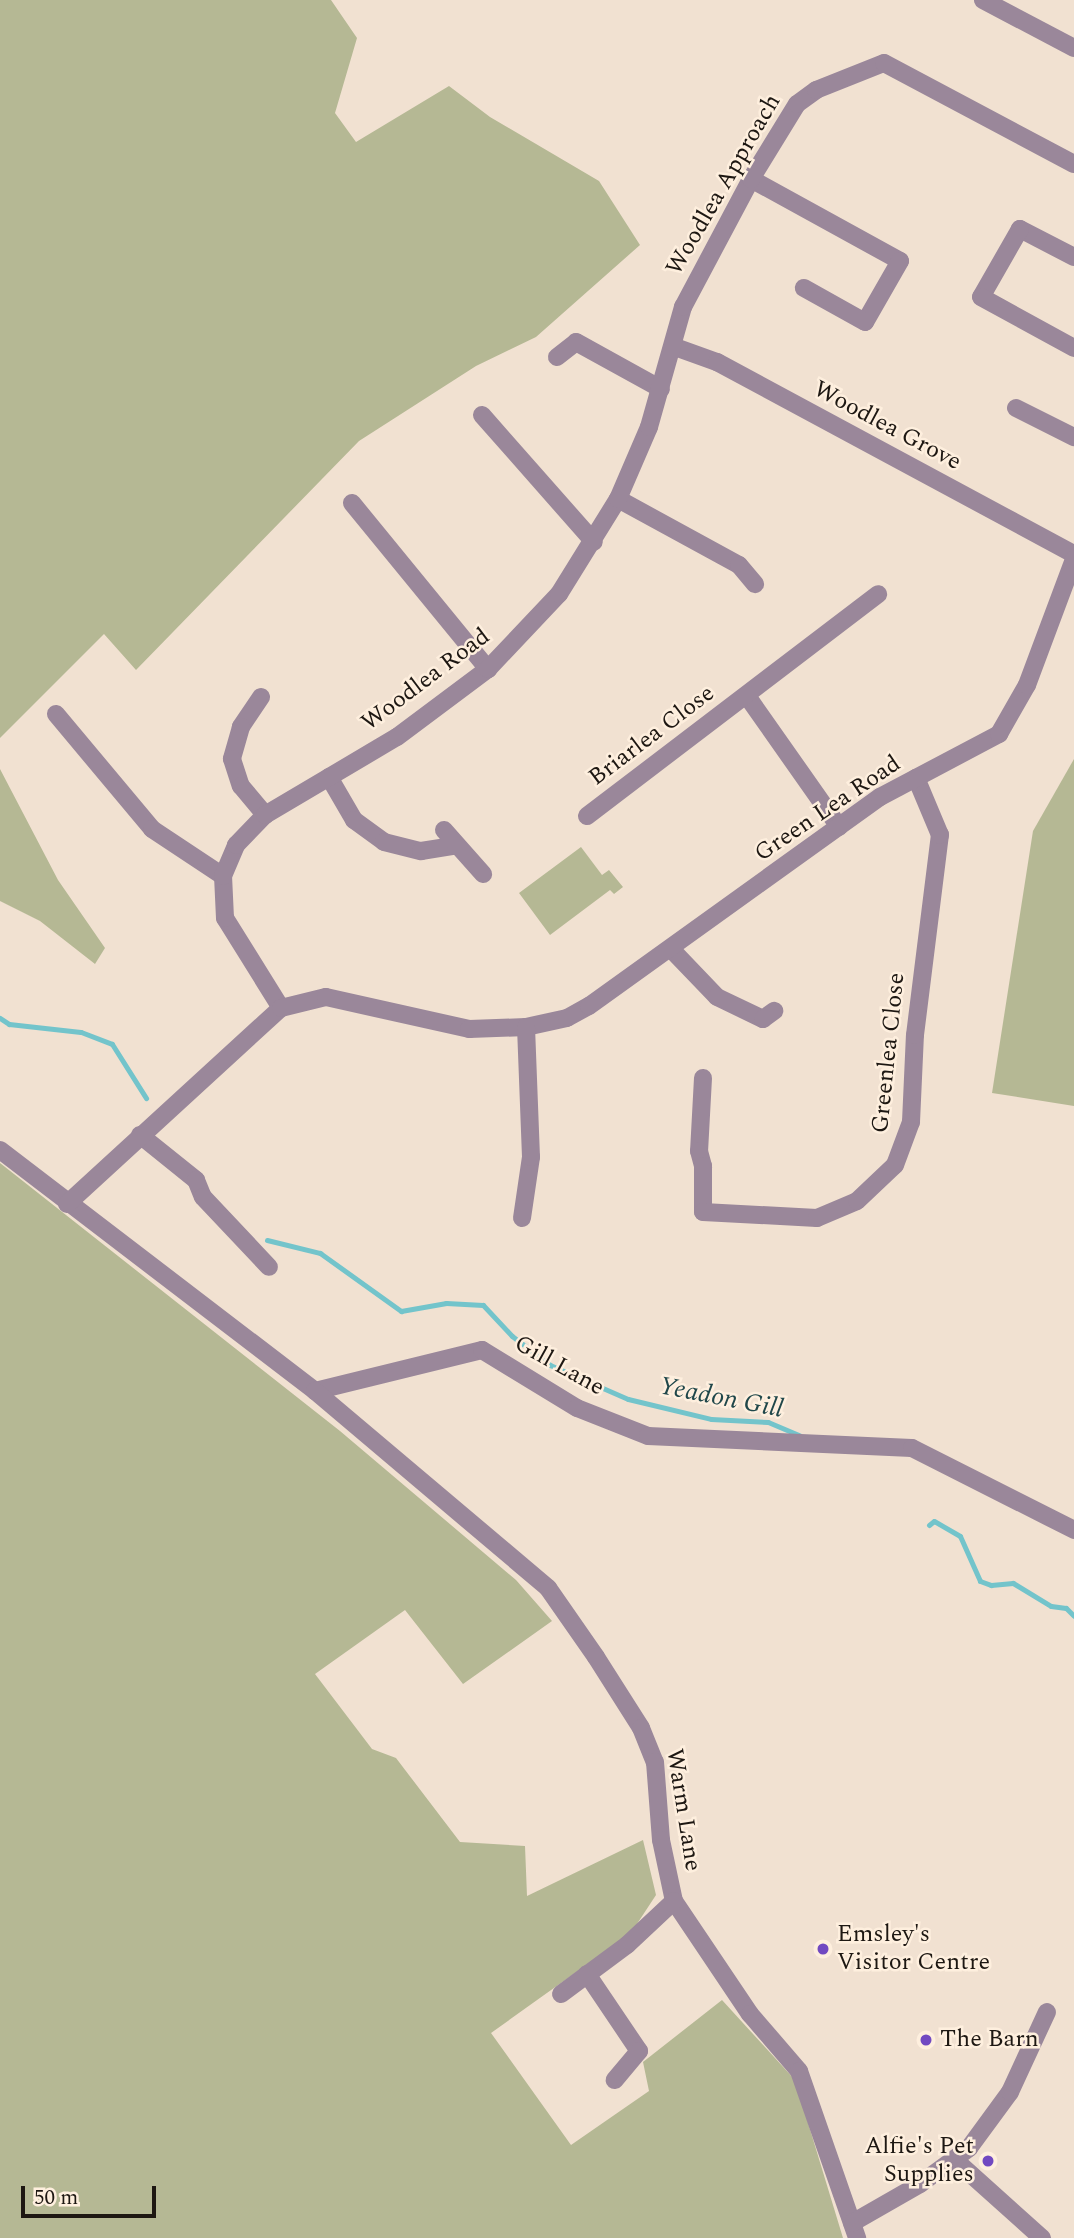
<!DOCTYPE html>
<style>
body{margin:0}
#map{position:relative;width:1074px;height:2238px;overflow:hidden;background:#f1e1d1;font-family:Spectral,serif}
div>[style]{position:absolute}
.green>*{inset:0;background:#b5b894}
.stream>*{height:5px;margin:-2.5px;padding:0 2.5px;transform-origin:2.5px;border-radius:2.5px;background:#73c4cb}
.minor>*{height:18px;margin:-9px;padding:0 9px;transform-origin:9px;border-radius:9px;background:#9a879a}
.dots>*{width:19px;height:19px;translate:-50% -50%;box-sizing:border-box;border:4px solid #feefde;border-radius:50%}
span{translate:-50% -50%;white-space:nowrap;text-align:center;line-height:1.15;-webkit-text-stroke:5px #feefde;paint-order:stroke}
.street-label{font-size:24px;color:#1d1712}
.poi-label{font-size:24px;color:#1d1712}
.left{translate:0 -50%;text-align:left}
.right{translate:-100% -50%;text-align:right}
.water-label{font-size:26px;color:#20474a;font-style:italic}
.scale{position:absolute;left:21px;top:2186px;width:135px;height:32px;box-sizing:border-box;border:4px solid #1d1712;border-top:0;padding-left:9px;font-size:21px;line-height:24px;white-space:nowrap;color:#1d1712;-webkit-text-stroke:5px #feefde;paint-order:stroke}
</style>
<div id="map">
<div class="green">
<i style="clip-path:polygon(0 0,331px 0,357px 38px,335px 113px,356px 142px,449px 86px,490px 117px,599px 181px,640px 245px,536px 337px,476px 366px,359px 441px,136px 670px,104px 634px,0 738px)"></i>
<i style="clip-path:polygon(1074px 759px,1074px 1106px,992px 1093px,1033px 831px)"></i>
<i style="clip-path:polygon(0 769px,58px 880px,105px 948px,95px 964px,40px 921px,0 901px)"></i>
<i style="clip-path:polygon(581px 847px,602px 875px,609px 870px,623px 887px,614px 894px,610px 890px,550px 935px,519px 893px)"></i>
<i style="clip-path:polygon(0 1163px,340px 1431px,516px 1580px,552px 1621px,463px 1684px,405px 1610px,315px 1674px,372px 1749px,396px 1758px,460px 1842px,525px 1846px,527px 1896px,643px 1840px,656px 1895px,631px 1933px,491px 2033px,571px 2145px,649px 2091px,643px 2062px,722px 2000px,795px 2080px,843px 2238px,0 2238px)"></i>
</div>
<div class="stream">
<i style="left:0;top:1018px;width:11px;rotate:34deg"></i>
<i style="left:9px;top:1024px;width:72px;rotate:6.3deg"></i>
<i style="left:81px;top:1032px;width:33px;rotate:21deg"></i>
<i style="left:112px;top:1044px;width:64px;rotate:57.8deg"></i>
<i style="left:267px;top:1240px;width:55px;rotate:13.8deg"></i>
<i style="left:320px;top:1253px;width:100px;rotate:35.6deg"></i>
<i style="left:401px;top:1311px;width:46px;rotate:-10.1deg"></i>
<i style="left:446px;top:1303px;width:37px;rotate:3deg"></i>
<i style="left:483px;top:1305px;width:42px;rotate:46.9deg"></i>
<i style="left:512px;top:1336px;width:48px;rotate:37.3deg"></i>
<i style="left:550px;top:1365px;width:85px;rotate:23.6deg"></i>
<i style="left:628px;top:1399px;width:85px;rotate:13.5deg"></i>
<i style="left:711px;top:1419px;width:57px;rotate:3deg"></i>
<i style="left:768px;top:1422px;width:34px;rotate:23deg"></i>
<i style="left:929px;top:1525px;width:6px;rotate:-39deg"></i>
<i style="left:934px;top:1521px;width:30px;rotate:30deg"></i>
<i style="left:960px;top:1536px;width:49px;rotate:66deg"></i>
<i style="left:980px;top:1581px;width:12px;rotate:20deg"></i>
<i style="left:991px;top:1585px;width:22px;rotate:-5deg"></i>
<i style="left:1013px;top:1583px;width:44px;rotate:31.2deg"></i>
<i style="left:1051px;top:1606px;width:15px;rotate:8deg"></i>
<i style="left:1066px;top:1608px;width:11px;rotate:45deg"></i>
</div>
<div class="minor">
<i style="left:983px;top:0;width:103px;rotate:27.8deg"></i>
<i style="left:751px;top:179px;width:170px;rotate:28.8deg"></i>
<i style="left:900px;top:261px;width:70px;rotate:119.8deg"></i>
<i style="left:865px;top:322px;width:70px;rotate:-150.9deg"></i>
<i style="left:1074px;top:257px;width:61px;rotate:-152.6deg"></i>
<i style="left:1020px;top:229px;width:78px;rotate:119.8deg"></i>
<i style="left:981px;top:297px;width:106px;rotate:28.7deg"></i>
<i style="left:675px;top:347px;width:45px;rotate:19.7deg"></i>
<i style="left:717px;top:362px;width:405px;rotate:28.3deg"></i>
<i style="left:557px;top:357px;width:24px;rotate:-38deg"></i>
<i style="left:576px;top:342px;width:97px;rotate:28.9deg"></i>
<i style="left:1016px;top:408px;width:65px;rotate:26.6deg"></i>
<i style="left:482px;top:415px;width:169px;rotate:48.6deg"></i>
<i style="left:618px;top:499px;width:138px;rotate:28.6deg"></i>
<i style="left:739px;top:565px;width:25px;rotate:50deg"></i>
<i style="left:352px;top:503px;width:215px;rotate:50.7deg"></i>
<i style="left:747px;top:696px;width:160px;rotate:54.9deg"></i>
<i style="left:261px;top:697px;width:36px;rotate:124deg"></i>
<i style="left:241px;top:727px;width:33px;rotate:106deg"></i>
<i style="left:232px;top:759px;width:28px;rotate:72deg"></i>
<i style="left:241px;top:786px;width:38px;rotate:50deg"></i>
<i style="left:56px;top:714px;width:150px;rotate:50.1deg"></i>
<i style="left:152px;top:829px;width:85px;rotate:33.5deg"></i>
<i style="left:329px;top:777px;width:50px;rotate:59.8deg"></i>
<i style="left:354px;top:820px;width:37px;rotate:36deg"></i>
<i style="left:384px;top:842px;width:38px;rotate:14deg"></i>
<i style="left:421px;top:851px;width:36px;rotate:-9deg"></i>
<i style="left:587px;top:816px;width:366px;rotate:-37.3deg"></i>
<i style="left:444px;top:830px;width:59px;rotate:48.4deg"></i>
<i style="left:671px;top:949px;width:66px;rotate:46.2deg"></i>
<i style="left:717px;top:997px;width:51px;rotate:25.6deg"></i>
<i style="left:763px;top:1019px;width:14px;rotate:-36deg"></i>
<i style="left:281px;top:1008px;width:106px;rotate:-121.9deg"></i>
<i style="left:225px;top:918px;width:42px;rotate:-92.7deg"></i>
<i style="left:223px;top:876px;width:34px;rotate:-67deg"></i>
<i style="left:236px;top:845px;width:42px;rotate:-46deg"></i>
<i style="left:265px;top:815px;width:153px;rotate:-30.6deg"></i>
<i style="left:397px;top:737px;width:114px;rotate:-36.8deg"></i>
<i style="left:488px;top:669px;width:103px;rotate:-46.6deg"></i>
<i style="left:559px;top:594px;width:112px;rotate:-58.2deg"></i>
<i style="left:618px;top:499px;width:78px;rotate:-66.7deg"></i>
<i style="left:649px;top:427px;width:125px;rotate:-74.2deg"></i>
<i style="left:683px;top:307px;width:145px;rotate:-62deg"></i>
<i style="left:751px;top:179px;width:88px;rotate:-58.5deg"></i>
<i style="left:797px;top:104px;width:24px;rotate:-36deg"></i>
<i style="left:816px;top:90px;width:73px;rotate:-21.7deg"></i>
<i style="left:884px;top:63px;width:215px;rotate:28deg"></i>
<i style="left:703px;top:1078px;width:73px;rotate:93.1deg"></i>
<i style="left:699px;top:1151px;width:16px;rotate:75deg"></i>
<i style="left:703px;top:1166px;width:46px;rotate:90deg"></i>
<i style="left:703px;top:1212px;width:114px;rotate:3deg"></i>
<i style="left:817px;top:1218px;width:43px;rotate:-23deg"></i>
<i style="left:857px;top:1201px;width:52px;rotate:-43.5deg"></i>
<i style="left:895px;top:1165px;width:46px;rotate:-69.6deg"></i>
<i style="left:911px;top:1122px;width:87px;rotate:-87.4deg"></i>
<i style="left:915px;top:1035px;width:202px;rotate:-82.9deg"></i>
<i style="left:940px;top:835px;width:62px;rotate:-112.8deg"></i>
<i style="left:140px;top:1135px;width:72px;rotate:38.8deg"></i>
<i style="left:196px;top:1180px;width:18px;rotate:68deg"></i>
<i style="left:203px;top:1197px;width:96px;rotate:46.7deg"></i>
<i style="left:0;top:1150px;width:397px;rotate:37.4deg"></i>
<i style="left:315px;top:1391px;width:172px;rotate:-13.8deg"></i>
<i style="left:482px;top:1350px;width:111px;rotate:31.4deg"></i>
<i style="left:577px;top:1408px;width:76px;rotate:21.5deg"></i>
<i style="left:648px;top:1436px;width:264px;rotate:2.6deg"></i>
<i style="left:912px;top:1448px;width:182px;rotate:26.8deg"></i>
<i style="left:67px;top:1204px;width:290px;rotate:-42.5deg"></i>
<i style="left:281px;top:1008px;width:46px;rotate:-13.7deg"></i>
<i style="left:326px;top:997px;width:147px;rotate:12.6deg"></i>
<i style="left:469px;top:1029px;width:57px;rotate:-2deg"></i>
<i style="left:526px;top:1027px;width:42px;rotate:-12.4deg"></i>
<i style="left:567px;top:1018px;width:25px;rotate:-29deg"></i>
<i style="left:589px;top:1006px;width:358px;rotate:-35.7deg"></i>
<i style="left:880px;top:797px;width:135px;rotate:-27.9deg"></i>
<i style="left:999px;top:734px;width:56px;rotate:-60.3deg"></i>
<i style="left:1027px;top:685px;width:134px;rotate:-69.5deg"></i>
<i style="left:522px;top:1218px;width:62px;rotate:-81.6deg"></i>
<i style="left:531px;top:1157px;width:130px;rotate:-92.2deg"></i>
<i style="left:315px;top:1391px;width:305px;rotate:40.2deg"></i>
<i style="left:548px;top:1588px;width:84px;rotate:55.2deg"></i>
<i style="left:596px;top:1657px;width:84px;rotate:57.6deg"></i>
<i style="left:641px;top:1728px;width:37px;rotate:68deg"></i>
<i style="left:655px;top:1762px;width:78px;rotate:85.6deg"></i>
<i style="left:661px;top:1840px;width:62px;rotate:78deg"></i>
<i style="left:674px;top:1901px;width:136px;rotate:56.1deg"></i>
<i style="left:750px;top:2014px;width:75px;rotate:49.3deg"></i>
<i style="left:799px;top:2071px;width:177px;rotate:70.8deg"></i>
<i style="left:587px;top:1974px;width:93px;rotate:56deg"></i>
<i style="left:639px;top:2051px;width:38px;rotate:130deg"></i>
<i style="left:561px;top:1994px;width:82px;rotate:-36.6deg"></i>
<i style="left:627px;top:1945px;width:64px;rotate:-43.1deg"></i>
<i style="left:955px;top:2160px;width:117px;rotate:41.9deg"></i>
<i style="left:852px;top:2223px;width:78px;rotate:-29.8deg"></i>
<i style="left:920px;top:2184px;width:61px;rotate:-36.3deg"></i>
<i style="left:969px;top:2148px;width:69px;rotate:-53.8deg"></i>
<i style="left:1010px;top:2092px;width:88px;rotate:-65.2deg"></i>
</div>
<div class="dots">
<i style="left:823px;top:1949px;background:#7149c1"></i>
<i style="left:926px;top:2040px;background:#7149c1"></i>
<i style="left:988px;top:2161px;background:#7149c1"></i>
</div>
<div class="street-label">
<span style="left:724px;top:185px;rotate:-60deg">Woodlea Approach</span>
<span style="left:887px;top:426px;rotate:28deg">Woodlea Grove</span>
<span style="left:426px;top:680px;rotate:-37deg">Woodlea Road</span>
<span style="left:652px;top:736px;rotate:-37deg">Briarlea Close</span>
<span style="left:828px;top:809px;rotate:-34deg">Green Lea Road</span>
<span style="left:889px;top:1053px;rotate:-84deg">Greenlea Close</span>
<span style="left:559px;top:1366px;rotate:29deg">Gill Lane</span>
<span style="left:683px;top:1810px;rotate:81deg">Warm Lane</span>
</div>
<div class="poi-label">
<span class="left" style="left:837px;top:1949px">Emsley's<br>Visitor Centre</span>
<span class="left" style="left:940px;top:2040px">The Barn</span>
<span class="right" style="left:974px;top:2161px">Alfie's Pet<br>Supplies</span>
</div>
<div class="water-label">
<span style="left:721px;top:1398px;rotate:11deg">Yeadon Gill</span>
</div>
<div class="scale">50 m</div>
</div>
